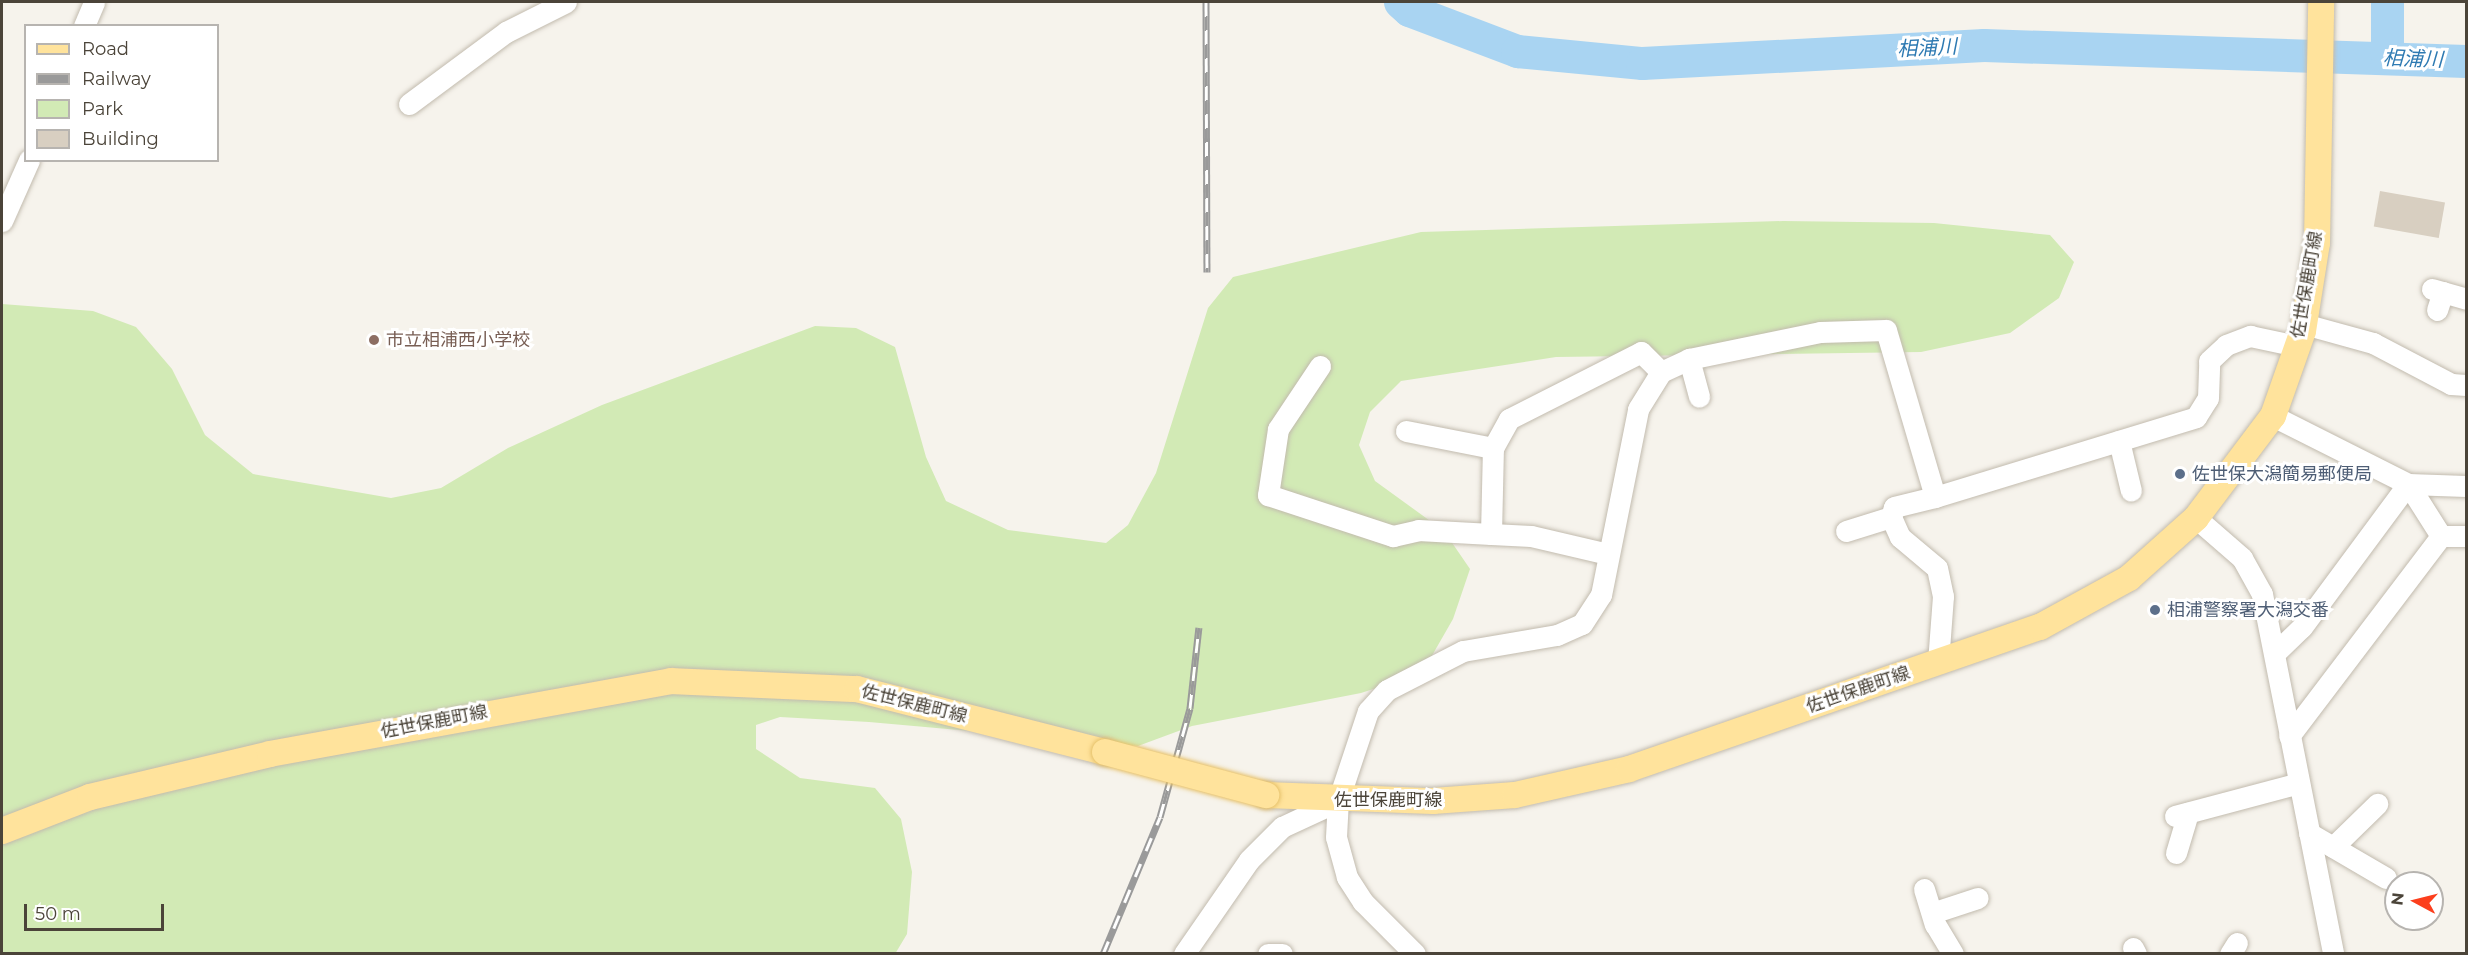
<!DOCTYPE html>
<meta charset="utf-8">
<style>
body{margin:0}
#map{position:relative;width:2468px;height:955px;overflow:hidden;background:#f6f3ec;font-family:Montserrat,"Noto Sans JP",sans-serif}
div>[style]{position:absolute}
.green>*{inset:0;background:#d2eab5}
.river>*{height:33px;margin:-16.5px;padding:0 16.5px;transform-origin:16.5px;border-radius:16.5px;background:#a9d4f2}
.building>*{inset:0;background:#d8cfc1;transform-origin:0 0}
.roads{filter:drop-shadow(0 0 2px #c2bbae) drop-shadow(0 0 2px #c2bbae)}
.minor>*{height:21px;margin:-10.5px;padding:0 10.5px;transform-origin:10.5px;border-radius:10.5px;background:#fff}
.major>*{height:26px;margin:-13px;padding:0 13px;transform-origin:13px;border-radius:13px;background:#ffe39c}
.rail>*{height:7px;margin-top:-3.5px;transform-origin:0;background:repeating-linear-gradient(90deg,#fff 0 14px,#9a9a9a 0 28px);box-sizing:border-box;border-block:2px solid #9a9a9a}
.bridges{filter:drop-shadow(0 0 2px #e6c16a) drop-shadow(0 0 2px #e6c16a)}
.major-bridge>*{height:26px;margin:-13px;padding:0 13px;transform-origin:13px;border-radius:13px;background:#ffe39c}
.dots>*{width:16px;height:16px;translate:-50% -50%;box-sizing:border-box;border:3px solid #fff;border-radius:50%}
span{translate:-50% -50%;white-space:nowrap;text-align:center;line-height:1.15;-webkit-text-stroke:6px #fff;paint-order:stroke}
.street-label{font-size:18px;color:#4b4439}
.education-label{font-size:18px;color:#785e54}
.left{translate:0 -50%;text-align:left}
.service-label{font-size:18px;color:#4e5e75}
.water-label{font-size:20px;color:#2e7ab2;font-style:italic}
.frame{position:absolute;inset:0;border:3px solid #4b4439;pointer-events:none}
.legend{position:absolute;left:24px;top:24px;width:195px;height:138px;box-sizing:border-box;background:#fff;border:2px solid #b7b4b0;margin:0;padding:8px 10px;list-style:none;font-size:18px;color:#4b4439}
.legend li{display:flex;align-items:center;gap:12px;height:30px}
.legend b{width:30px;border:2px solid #b7b4b0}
.north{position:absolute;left:2384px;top:871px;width:60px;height:60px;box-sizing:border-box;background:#fff;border:2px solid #b7b4b0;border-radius:50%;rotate:277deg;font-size:16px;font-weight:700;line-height:24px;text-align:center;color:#4b4439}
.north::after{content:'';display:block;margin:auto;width:21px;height:27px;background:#fc3f1d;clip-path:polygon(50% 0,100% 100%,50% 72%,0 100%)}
.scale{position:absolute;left:24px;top:904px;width:140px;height:27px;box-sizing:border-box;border:3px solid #4b4439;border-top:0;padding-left:8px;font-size:18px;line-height:21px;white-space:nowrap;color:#4b4439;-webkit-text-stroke:4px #fff;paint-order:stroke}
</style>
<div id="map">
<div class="green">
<i style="clip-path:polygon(1783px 221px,1934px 223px,2050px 235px,2074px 262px,2059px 298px,2010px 333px,1921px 352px,1556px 357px,1401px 381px,1370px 412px,1359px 445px,1375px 481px,1444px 531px,1470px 569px,1453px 619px,1422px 673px,1361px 693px,1192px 726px,1138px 746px,869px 722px,780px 717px,756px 725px,756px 749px,800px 778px,875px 788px,901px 819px,912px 872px,907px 934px,895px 954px,2px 953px,2px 304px,93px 311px,136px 327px,172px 369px,205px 435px,253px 474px,391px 498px,441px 488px,508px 448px,602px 405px,815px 326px,856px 328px,895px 347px,926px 457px,946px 501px,1008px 530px,1106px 543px,1128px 525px,1156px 473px,1208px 308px,1233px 277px,1421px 232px)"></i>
</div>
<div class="river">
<i style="left:1400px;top:2px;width:12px;rotate:42deg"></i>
<i style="left:1409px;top:10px;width:116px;rotate:20.8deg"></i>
<i style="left:1517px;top:51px;width:126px;rotate:5.5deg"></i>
<i style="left:1642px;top:63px;width:342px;rotate:-3deg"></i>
<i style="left:1984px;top:45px;width:482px;rotate:1.9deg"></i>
<i style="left:2387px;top:2px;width:56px;rotate:90deg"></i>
</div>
<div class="building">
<i style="left:2380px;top:191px;width:66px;height:36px;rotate:10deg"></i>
</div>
<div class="roads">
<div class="minor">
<i style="left:84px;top:26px;width:26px;rotate:-67deg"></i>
<i style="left:409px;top:104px;width:121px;rotate:-36.6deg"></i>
<i style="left:506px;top:32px;width:67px;rotate:-26.6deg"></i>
<i style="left:2px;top:221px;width:67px;rotate:-66.1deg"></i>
<i style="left:2432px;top:289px;width:35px;rotate:16deg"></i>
<i style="left:2437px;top:310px;width:19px;rotate:-72deg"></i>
<i style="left:2304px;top:324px;width:72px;rotate:15.4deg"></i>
<i style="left:2373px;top:343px;width:88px;rotate:27.7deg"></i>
<i style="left:2451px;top:384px;width:15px;rotate:4deg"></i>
<i style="left:1689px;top:359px;width:39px;rotate:75deg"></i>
<i style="left:1320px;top:366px;width:76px;rotate:123.7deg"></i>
<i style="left:1278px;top:429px;width:67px;rotate:98.6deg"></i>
<i style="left:1268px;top:495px;width:132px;rotate:18.2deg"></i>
<i style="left:1393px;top:536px;width:26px;rotate:-13deg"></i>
<i style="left:1418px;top:530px;width:73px;rotate:3.1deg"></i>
<i style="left:2273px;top:416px;width:151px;rotate:26.7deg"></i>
<i style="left:2408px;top:484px;width:58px;rotate:2deg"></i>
<i style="left:1406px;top:431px;width:89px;rotate:11.1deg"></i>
<i style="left:2119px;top:441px;width:51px;rotate:76.5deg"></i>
<i style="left:1891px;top:517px;width:22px;rotate:66deg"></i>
<i style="left:1900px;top:537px;width:48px;rotate:40deg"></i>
<i style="left:1937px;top:568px;width:29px;rotate:78deg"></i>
<i style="left:1943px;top:596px;width:66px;rotate:94.3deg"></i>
<i style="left:2196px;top:518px;width:61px;rotate:41deg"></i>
<i style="left:2242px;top:558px;width:41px;rotate:60.9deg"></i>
<i style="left:2262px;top:594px;width:367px;rotate:78.8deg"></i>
<i style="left:1846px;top:531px;width:47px;rotate:-17.3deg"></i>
<i style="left:1891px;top:517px;width:10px;rotate:-73deg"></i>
<i style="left:1894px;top:507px;width:42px;rotate:-13.7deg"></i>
<i style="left:2441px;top:536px;width:25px"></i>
<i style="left:1608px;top:554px;width:79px;rotate:-166.8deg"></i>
<i style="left:1531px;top:536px;width:40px;rotate:-177.1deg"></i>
<i style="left:1491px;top:534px;width:86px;rotate:-88.7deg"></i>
<i style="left:1493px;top:448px;width:33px;rotate:-61deg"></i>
<i style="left:1509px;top:419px;width:148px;rotate:-26.9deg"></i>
<i style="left:1641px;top:352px;width:28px;rotate:45deg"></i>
<i style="left:2275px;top:653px;width:37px;rotate:-44deg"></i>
<i style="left:2302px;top:627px;width:178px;rotate:-53.5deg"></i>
<i style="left:2408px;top:484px;width:62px;rotate:57.6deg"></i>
<i style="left:2441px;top:536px;width:251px;rotate:127.2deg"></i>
<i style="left:2175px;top:816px;width:128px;rotate:-14.9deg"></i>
<i style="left:2309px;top:833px;width:89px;rotate:30.3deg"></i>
<i style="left:2333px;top:847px;width:62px;rotate:-44.3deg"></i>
<i style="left:2176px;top:853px;width:42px;rotate:-73.3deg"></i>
<i style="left:1924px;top:889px;width:37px;rotate:73deg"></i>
<i style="left:1935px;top:924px;width:35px;rotate:59deg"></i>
<i style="left:1932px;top:913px;width:48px;rotate:-18.1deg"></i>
<i style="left:2133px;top:948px;width:7px;rotate:63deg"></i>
<i style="left:1184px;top:954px;width:114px;rotate:-55.3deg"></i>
<i style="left:1249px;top:860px;width:47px;rotate:-45deg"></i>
<i style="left:1282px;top:827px;width:62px;rotate:-24.9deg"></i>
<i style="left:1268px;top:954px;width:14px"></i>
<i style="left:1415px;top:954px;width:74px;rotate:-135deg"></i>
<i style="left:1363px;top:902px;width:30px;rotate:-123deg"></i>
<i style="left:1347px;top:877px;width:41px;rotate:-105.4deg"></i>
<i style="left:1336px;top:837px;width:36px;rotate:-87deg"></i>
<i style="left:1338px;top:801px;width:95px;rotate:-71.6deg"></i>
<i style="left:1368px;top:711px;width:28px;rotate:-48deg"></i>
<i style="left:1387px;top:690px;width:85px;rotate:-27.2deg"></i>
<i style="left:1463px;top:651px;width:95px;rotate:-9.7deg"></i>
<i style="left:1557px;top:635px;width:27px;rotate:-24deg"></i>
<i style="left:1582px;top:624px;width:35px;rotate:-57deg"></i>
<i style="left:1601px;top:595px;width:190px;rotate:-78.7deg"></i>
<i style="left:1638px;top:409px;width:44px;rotate:-58.1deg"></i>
<i style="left:1661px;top:372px;width:31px;rotate:-25deg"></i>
<i style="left:1689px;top:359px;width:134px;rotate:-11.6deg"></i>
<i style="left:1820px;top:332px;width:66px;rotate:-1.7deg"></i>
<i style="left:1886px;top:330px;width:174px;rotate:73.6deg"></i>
<i style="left:1935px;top:497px;width:273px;rotate:-17deg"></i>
<i style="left:2196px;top:417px;width:22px;rotate:-58deg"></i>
<i style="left:2208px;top:398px;width:37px;rotate:-88deg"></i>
<i style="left:2209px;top:361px;width:23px;rotate:-43deg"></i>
<i style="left:2226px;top:345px;width:26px;rotate:-21deg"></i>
<i style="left:2250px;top:336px;width:48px;rotate:12deg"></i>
<i style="left:2230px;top:954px;width:13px;rotate:-58deg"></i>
</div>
<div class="major">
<i style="left:1266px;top:795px;width:167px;rotate:2.1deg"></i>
<i style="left:1433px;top:801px;width:82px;rotate:-4.2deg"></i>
<i style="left:1515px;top:795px;width:117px;rotate:-12.8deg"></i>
<i style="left:1629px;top:769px;width:435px;rotate:-19.1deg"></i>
<i style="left:2040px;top:627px;width:102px;rotate:-28.8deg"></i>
<i style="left:2129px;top:578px;width:90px;rotate:-41.8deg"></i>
<i style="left:2196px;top:518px;width:128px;rotate:-53deg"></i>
<i style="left:2273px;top:416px;width:90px;rotate:-70.6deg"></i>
<i style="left:2303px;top:331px;width:89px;rotate:-81deg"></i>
<i style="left:2317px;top:243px;width:241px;rotate:-89deg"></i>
<i style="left:2px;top:831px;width:94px;rotate:-21.1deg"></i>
<i style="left:90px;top:797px;width:185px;rotate:-13.4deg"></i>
<i style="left:270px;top:754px;width:408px;rotate:-10.3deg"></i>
<i style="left:671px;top:681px;width:186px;rotate:2.5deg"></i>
<i style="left:857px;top:689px;width:256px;rotate:14.3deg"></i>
</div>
</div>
<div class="rail">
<i style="left:1206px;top:2px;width:270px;rotate:89.8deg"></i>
<i style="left:1103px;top:954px;width:148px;rotate:-67.4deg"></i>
<i style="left:1160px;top:817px;width:113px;rotate:-74.6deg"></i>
<i style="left:1190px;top:708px;width:81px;rotate:-83.7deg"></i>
</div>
<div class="bridges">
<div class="major-bridge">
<i style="left:1105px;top:752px;width:167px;rotate:15deg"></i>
</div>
</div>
<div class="dots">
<i style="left:374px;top:340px;background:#8d6e63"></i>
<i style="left:2180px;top:474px;background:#5c6f8a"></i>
<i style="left:2155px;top:610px;background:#5c6f8a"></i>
</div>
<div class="street-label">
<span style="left:2307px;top:285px;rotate:-80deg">佐世保鹿町線</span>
<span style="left:1858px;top:690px;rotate:-19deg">佐世保鹿町線</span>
<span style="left:914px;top:704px;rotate:14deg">佐世保鹿町線</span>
<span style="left:434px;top:722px;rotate:-11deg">佐世保鹿町線</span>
<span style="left:1388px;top:800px">佐世保鹿町線</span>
</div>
<div class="education-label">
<span class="left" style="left:386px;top:340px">市立相浦西小学校</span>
</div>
<div class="service-label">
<span class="left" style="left:2192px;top:474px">佐世保大潟簡易郵便局</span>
<span class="left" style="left:2167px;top:610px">相浦警察署大潟交番</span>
</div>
<div class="water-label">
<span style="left:1927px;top:48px;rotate:-3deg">相浦川</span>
<span style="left:2413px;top:59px;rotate:2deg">相浦川</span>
</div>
<div class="frame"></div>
<ul class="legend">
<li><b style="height:8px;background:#ffe39c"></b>Road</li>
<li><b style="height:8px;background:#9a9a9a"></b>Railway</li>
<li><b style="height:16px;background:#d2eab5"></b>Park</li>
<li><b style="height:16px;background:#d8cfc1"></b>Building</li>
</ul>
<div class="north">N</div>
<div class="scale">50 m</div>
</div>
